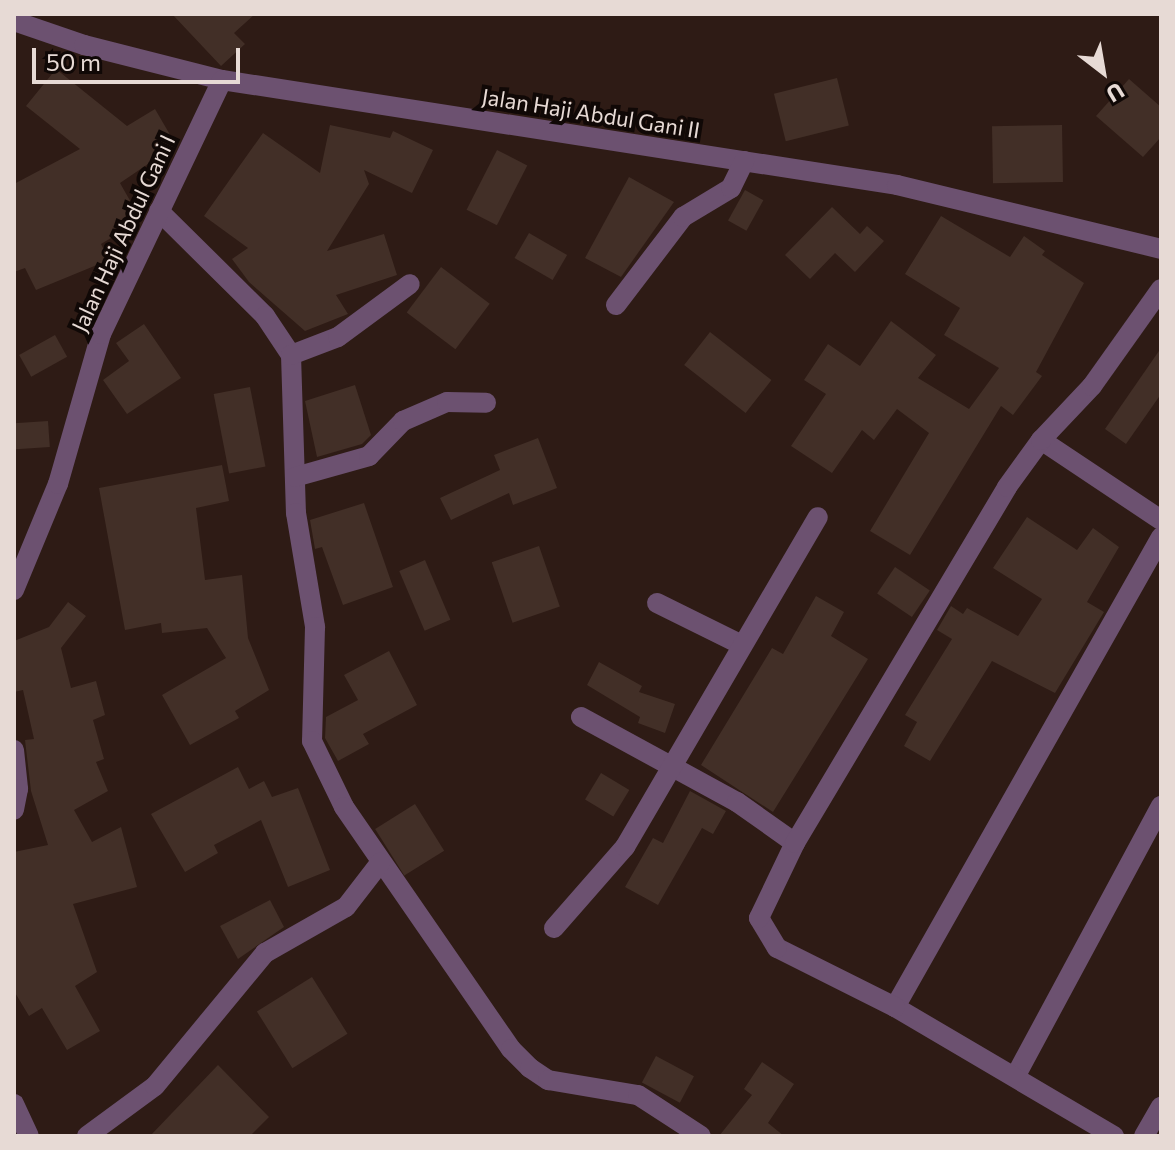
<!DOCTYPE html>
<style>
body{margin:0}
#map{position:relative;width:1175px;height:1150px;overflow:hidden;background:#2e1b15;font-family:Commissioner,sans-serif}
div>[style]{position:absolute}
.building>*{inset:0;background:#422f27;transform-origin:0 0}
.minor>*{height:20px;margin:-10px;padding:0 10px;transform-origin:10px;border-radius:10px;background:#6c5170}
span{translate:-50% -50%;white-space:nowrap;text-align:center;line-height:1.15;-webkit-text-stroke:8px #100806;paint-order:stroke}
.street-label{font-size:22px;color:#e7dad5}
.frame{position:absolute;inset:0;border:16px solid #e7dad5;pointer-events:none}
.north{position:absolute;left:1063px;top:32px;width:80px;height:80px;-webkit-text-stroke:6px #100806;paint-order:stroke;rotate:149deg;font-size:22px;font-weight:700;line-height:32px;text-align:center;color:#e7dad5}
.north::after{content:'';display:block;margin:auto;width:28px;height:36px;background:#e7dad5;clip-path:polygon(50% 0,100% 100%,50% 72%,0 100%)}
.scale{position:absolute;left:32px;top:48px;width:208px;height:36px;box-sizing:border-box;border:4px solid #e7dad5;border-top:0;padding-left:10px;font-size:24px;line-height:28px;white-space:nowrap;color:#e7dad5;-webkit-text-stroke:6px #100806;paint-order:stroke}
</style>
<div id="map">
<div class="building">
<i style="clip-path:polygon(172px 14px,255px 14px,234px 33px,245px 44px,221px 66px)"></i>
<i style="clip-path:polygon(56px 69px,127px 126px,155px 109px,176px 145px,120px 183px,141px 220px,101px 244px,109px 260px,36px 290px,25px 268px,14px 272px,14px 184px,80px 149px,26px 106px)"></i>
<i style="left:837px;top:78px;width:49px;height:65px;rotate:76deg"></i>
<i style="clip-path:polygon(1129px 79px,1161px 107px,1161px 137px,1143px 157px,1096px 116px)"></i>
<i style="clip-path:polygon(330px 125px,390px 138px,393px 131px,433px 150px,412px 193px,364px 170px,369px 184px,327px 251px,384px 234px,397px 275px,336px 295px,348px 314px,305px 331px,249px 282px,232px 259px,248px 248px,204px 216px,263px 133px,320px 173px)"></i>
<i style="left:1062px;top:125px;width:57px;height:70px;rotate:89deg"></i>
<i style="left:497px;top:150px;width:34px;height:67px;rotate:27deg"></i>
<i style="clip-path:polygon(629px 177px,674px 202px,621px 277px,585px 258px)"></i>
<i style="left:745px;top:190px;width:21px;height:35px;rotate:29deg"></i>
<i style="clip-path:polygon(832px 207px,860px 234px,867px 226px,884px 241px,855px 272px,835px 253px,810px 279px,785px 255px)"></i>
<i style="clip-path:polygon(941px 216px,1010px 257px,1024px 236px,1045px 251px,1042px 255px,1084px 283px,1036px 372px,1042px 376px,1013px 415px,1001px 406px,910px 555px,870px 531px,929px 433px,897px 409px,874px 440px,862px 430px,832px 473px,791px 446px,826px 394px,804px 380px,828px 344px,860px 366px,891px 321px,936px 355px,918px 378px,969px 409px,999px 368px,944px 335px,960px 308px,905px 274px)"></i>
<i style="left:529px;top:233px;width:44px;height:29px;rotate:30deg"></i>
<i style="left:441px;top:267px;width:61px;height:57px;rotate:37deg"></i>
<i style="clip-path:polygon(144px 324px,181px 378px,127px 414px,103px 380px,129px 361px,116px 343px)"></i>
<i style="left:710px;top:332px;width:78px;height:42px;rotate:38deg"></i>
<i style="left:55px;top:335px;width:25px;height:41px;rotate:61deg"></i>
<i style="clip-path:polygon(1161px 348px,1161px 394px,1126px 444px,1105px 429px)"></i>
<i style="clip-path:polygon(355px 385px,371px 435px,362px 444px,317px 457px,305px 401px)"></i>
<i style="left:250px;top:387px;width:81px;height:37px;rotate:79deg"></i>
<i style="left:48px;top:421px;width:26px;height:34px;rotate:86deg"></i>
<i style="clip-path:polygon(538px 438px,557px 488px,513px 505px,509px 493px,451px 520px,440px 498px,500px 470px,494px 455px)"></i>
<i style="clip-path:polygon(222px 465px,229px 501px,196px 508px,205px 580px,242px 575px,248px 638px,269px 690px,235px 711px,239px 718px,190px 745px,162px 695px,226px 658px,207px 628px,162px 633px,161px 623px,125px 630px,99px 488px)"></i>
<i style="clip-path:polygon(364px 503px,393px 587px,343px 605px,322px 547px,315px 549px,310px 520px)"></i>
<i style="clip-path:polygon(1027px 517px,1077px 550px,1093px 528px,1119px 547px,1087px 602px,1104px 612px,1055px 693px,992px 661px,930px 761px,904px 746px,917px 722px,905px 715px,952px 639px,937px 630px,951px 606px,963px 614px,967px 608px,1018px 636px,1042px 599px,993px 568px)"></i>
<i style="left:539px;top:546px;width:64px;height:50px;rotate:71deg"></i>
<i style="left:425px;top:560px;width:65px;height:28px;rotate:67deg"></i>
<i style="left:895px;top:567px;width:42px;height:32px;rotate:34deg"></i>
<i style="clip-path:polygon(816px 596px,844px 612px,831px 636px,868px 659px,773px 812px,701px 765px,772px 648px,783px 654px)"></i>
<i style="clip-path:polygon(68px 602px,86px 616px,61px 648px,71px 688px,96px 681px,105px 715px,93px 720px,104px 759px,96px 762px,108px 791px,74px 810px,92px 842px,121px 827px,137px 887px,73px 904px,97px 972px,75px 986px,100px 1031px,67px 1050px,42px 1008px,29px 1016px,14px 991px,14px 852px,48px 845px,31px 791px,25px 740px,34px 739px,23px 690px,14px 692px,14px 641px,49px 627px)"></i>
<i style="clip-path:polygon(389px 651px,417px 705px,363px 734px,369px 744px,338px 761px,325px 738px,326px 717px,358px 700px,344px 675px)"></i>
<i style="clip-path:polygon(599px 662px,642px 686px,639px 692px,675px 704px,665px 733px,638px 723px,640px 717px,587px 685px)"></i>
<i style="clip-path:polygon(238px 767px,249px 789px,264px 781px,272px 797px,298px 788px,330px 870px,288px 887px,261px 820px,214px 845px,218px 853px,185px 872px,151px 814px)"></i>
<i style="left:601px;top:773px;width:33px;height:31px;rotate:31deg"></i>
<i style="clip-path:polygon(690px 791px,726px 811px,713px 834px,702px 828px,658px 905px,625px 887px,653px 838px,663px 843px)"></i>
<i style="left:415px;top:804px;width:55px;height:47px;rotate:58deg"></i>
<i style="clip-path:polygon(270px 900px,284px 927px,238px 959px,220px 926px)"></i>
<i style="left:312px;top:977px;width:67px;height:65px;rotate:58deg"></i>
<i style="left:656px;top:1056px;width:43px;height:30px;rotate:28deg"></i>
<i style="clip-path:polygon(762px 1062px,794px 1084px,768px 1123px,784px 1136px,719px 1136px,752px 1095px,744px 1089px)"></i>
<i style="clip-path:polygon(218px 1065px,269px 1117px,250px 1136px,150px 1136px)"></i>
</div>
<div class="minor">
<i style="left:14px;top:21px;width:74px;rotate:18.9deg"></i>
<i style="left:84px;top:45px;width:142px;rotate:14.2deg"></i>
<i style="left:222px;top:80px;width:683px;rotate:8.84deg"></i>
<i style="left:897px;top:185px;width:272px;rotate:13.6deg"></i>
<i style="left:159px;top:211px;width:149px;rotate:44.7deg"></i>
<i style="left:265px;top:316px;width:47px;rotate:56.3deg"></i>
<i style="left:291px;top:355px;width:158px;rotate:88.2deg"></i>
<i style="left:296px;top:513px;width:116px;rotate:80.5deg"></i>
<i style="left:315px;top:627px;width:114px;rotate:91.5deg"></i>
<i style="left:312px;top:741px;width:73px;rotate:64.1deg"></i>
<i style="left:344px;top:807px;width:294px;rotate:55.4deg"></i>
<i style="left:511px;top:1049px;width:27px;rotate:45deg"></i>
<i style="left:530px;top:1068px;width:22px;rotate:34deg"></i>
<i style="left:548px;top:1080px;width:91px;rotate:9.5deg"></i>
<i style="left:638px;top:1095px;width:75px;rotate:33.1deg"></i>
<i style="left:616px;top:305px;width:111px;rotate:-52.7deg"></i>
<i style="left:683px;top:217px;width:56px;rotate:-31.1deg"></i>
<i style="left:731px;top:188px;width:30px;rotate:-64deg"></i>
<i style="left:291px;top:355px;width:50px;rotate:-21deg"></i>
<i style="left:338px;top:337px;width:89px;rotate:-36.4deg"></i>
<i style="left:1041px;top:440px;width:144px;rotate:33.7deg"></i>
<i style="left:295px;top:477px;width:77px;rotate:-15.8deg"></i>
<i style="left:369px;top:456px;width:49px;rotate:-45.8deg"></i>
<i style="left:403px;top:421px;width:48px;rotate:-23.4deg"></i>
<i style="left:447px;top:402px;width:39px;rotate:1deg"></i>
<i style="left:14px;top:590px;width:115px;rotate:-67.5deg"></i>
<i style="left:58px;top:484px;width:156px;rotate:-74deg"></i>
<i style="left:101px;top:334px;width:281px;rotate:-64.5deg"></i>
<i style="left:657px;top:603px;width:93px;rotate:26.3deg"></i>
<i style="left:581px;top:717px;width:178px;rotate:28.6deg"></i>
<i style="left:737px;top:802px;width:71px;rotate:35.3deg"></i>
<i style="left:14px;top:750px;width:39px;rotate:84deg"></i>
<i style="left:18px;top:789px;width:21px;rotate:101deg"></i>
<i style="left:554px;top:928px;width:108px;rotate:-48.8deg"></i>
<i style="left:625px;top:847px;width:382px;rotate:-59.7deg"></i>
<i style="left:895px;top:1007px;width:540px;rotate:-60.49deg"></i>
<i style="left:1015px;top:1077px;width:308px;rotate:-61.7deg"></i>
<i style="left:14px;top:1104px;width:35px;rotate:65deg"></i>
<i style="left:87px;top:1136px;width:84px;rotate:-36.3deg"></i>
<i style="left:155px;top:1086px;width:173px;rotate:-50.4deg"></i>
<i style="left:265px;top:953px;width:93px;rotate:-29.6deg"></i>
<i style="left:346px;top:907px;width:56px;rotate:-52.3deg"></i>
<i style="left:1114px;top:1136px;width:254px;rotate:-149.5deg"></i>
<i style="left:895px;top:1007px;width:132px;rotate:-153.4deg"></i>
<i style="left:777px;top:948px;width:35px;rotate:-121deg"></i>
<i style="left:759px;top:918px;width:83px;rotate:-64.4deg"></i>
<i style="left:795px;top:843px;width:414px;rotate:-59.2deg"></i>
<i style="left:1007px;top:487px;width:58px;rotate:-54.1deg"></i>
<i style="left:1041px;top:440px;width:74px;rotate:-46.6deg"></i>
<i style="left:1092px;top:386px;width:119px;rotate:-54.6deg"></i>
<i style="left:1144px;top:1136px;width:34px;rotate:-60deg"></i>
</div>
<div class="street-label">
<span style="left:591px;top:113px;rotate:9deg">Jalan Haji Abdul Gani II</span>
<span style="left:123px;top:233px;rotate:-65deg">Jalan Haji Abdul Gani I</span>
</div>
<div class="frame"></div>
<div class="north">U</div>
<div class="scale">50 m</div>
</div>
